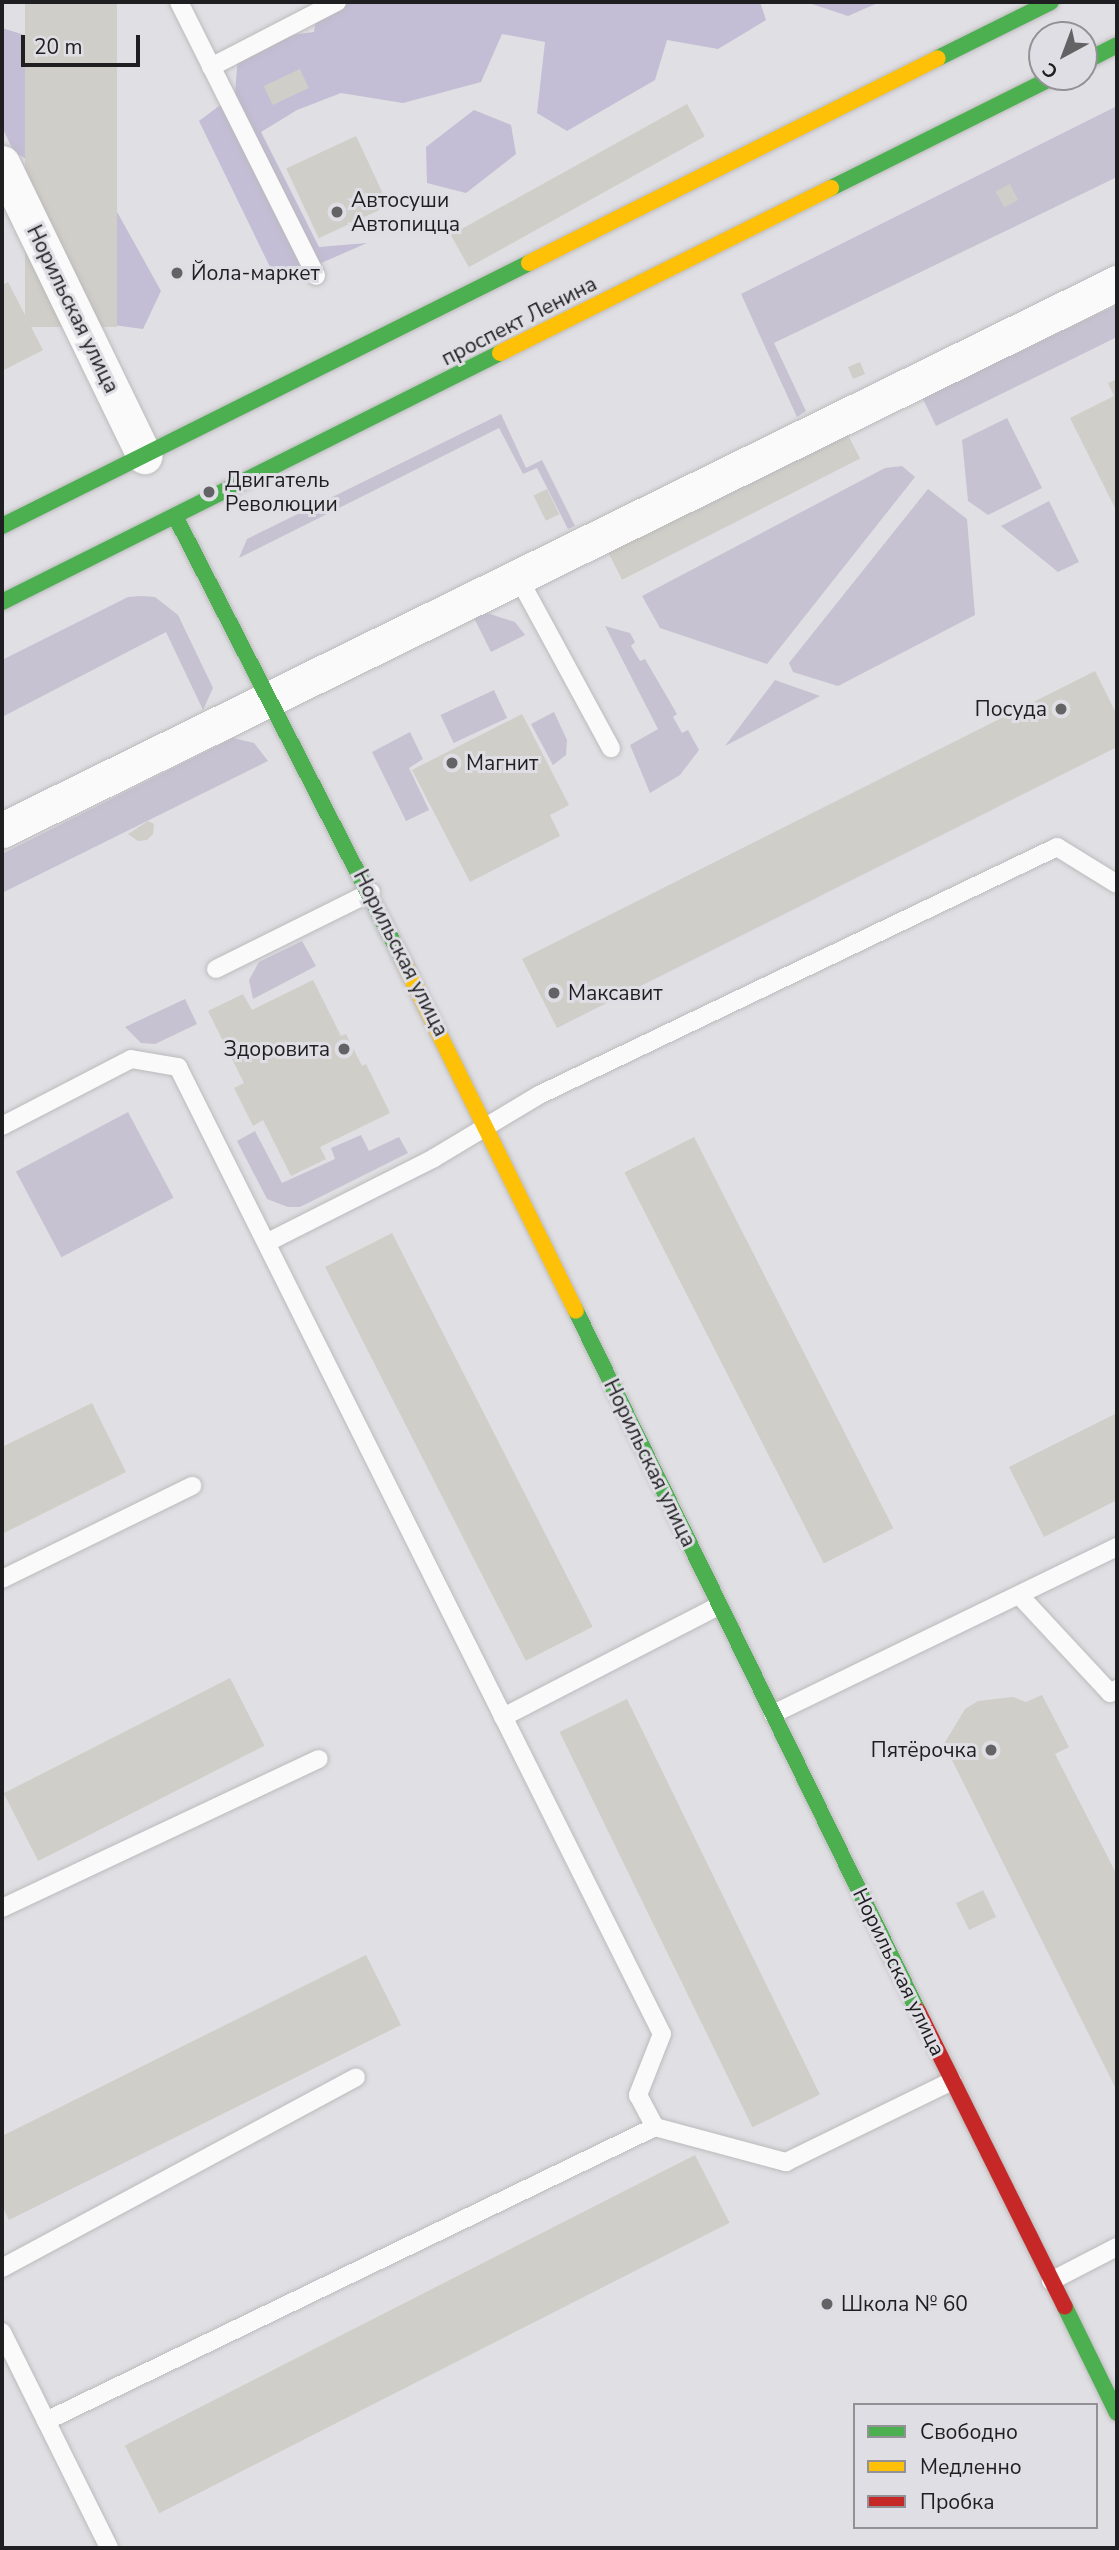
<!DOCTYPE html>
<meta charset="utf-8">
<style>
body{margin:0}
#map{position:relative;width:1119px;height:2550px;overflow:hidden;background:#e0dfe3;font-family:"Nunito Sans",sans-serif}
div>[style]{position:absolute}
.green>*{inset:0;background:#c6c2d2;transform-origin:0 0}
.forest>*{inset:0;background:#c3bdd5}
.building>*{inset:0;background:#d0cec8;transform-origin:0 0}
.roads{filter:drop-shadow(0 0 2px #bbbabc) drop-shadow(0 0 2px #bbbabc)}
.lane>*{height:18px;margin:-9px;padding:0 9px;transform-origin:9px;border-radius:9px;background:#fafafb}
.street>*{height:35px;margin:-17.5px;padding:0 17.5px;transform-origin:17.5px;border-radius:17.5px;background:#fafafb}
.fast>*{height:16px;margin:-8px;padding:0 8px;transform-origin:8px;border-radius:8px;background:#4caf50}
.slow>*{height:16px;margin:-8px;padding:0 8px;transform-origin:8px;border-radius:8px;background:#ffc107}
.jam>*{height:16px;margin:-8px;padding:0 8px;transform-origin:8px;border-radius:8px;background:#c62828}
.dots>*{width:19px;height:19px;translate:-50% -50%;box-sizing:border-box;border:4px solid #dfdee4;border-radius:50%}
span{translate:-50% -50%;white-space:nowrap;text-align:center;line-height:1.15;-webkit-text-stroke:6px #dfdee4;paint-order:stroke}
.poi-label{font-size:21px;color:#1f1e20}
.left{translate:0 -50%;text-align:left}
.right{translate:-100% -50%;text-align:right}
.street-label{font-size:21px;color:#1f1e20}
.frame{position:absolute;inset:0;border:4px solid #1f1e20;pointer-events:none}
.legend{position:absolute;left:853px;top:2403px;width:245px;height:126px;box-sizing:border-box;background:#dfdee4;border:2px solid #929196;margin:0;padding:9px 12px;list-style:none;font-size:21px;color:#1f1e20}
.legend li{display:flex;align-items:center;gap:14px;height:35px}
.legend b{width:35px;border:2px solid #929196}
.north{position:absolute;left:1028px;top:21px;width:70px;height:70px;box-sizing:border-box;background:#dfdee4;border:2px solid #929196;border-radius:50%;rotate:221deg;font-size:19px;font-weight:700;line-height:28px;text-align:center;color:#1f1e20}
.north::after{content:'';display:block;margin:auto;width:24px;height:32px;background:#636264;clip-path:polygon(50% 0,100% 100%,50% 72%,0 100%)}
.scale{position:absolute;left:21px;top:35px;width:119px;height:32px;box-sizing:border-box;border:4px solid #1f1e20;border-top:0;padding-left:9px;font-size:21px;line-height:24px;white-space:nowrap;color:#1f1e20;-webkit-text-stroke:5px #dfdee4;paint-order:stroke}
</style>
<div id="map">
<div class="green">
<i style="clip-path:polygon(1117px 106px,1117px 177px,774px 343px,806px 411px,797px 417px,741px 294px)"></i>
<i style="clip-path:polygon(1117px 305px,1117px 337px,936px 426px,922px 397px)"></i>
<i style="clip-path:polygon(501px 414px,526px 468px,542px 460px,575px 526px,568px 529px,537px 468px,523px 474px,499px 428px,239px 558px,247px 539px)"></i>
<i style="clip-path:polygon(1007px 418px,1042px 488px,988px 515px,968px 501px,962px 440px)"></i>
<i style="clip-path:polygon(902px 466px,915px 477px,767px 664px,660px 628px,642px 596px,885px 468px)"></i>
<i style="clip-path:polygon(928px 489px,967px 519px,975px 615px,838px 686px,793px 672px,789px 663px)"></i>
<i style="clip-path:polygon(1049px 501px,1079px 562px,1058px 572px,1001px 526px)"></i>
<i style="clip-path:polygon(141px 596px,155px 597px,178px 615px,213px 688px,203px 710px,166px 632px,2px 717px,2px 660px,128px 597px)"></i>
<i style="clip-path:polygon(487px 613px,515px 622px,525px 635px,491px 652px,474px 618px)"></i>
<i style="clip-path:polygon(605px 626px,630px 633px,635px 642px,631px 646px,640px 661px,645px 659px,677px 714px,673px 717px,682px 733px,688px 730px,699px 750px,680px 775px,650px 793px,630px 745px,658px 729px)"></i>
<i style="clip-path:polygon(775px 680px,820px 696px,725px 746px)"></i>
<i style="left:494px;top:690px;width:31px;height:59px;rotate:65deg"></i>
<i style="clip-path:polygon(554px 712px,567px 740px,566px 755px,553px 765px,531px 724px)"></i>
<i style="clip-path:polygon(410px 732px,423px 759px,409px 768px,429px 810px,406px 821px,372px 752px)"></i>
<i style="clip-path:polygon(233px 738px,254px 743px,268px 761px,2px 893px,2px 854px)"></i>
<i style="clip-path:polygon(302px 941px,316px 966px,253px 999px,249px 980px,259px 962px)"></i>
<i style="clip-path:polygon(185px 999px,197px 1024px,155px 1044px,141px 1043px,125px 1027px)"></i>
<i style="left:128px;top:1112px;width:97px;height:127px;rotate:62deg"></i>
<i style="clip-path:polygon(255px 1131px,282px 1183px,335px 1159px,331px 1148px,361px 1135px,369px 1151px,399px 1137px,408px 1153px,300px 1207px,288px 1207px,267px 1199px,237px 1141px)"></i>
</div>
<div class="forest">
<i style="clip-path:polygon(319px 2px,760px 2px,766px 20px,718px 49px,667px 40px,655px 80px,567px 131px,537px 113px,545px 42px,502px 34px,481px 82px,403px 103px,341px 93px,297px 110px,261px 132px,319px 247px,367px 243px,296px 274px,272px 271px,199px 121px,235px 94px,239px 42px,314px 32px)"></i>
<i style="clip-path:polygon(806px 2px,880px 2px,848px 16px)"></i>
<i style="clip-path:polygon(2px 28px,31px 37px,76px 126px,64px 168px,106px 192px,161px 291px,143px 329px,99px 323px,42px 213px,52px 174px,14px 152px,2px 127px)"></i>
<i style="clip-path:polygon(474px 110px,511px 125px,516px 154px,466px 193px,427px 183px,426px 147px)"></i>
</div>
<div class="building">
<i style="left:25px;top:2px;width:92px;height:325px"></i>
<i style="left:300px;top:69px;width:21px;height:40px;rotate:65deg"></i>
<i style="left:687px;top:104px;width:37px;height:270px;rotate:61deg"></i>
<i style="left:356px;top:136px;width:77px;height:77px;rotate:65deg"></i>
<i style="left:1010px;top:184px;width:18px;height:16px;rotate:63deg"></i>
<i style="clip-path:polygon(8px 282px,43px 350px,2px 371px,2px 285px)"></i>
<i style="left:860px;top:362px;width:13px;height:13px;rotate:67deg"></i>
<i style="clip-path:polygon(1117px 379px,1117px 512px,1070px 418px,1114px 396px,1108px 383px)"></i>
<i style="left:846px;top:431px;width:31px;height:267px;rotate:63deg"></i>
<i style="left:547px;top:489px;width:28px;height:15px;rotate:64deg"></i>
<i style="clip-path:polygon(1095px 671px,1117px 715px,1117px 747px,557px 1028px,522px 959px)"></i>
<i style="clip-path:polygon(522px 714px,569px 805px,550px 815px,560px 836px,470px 882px,412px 770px)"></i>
<i style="clip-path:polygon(148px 821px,154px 824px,153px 834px,147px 840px,138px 841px,128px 834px)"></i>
<i style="clip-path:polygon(313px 980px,341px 1036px,346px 1034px,362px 1066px,366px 1064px,390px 1113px,320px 1147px,326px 1159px,291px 1176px,263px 1120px,253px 1126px,234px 1088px,244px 1083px,208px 1011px,243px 994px,252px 1010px)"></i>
<i style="left:694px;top:1137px;width:439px;height:78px;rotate:63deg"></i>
<i style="left:392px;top:1233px;width:442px;height:75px;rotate:63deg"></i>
<i style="clip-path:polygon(92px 1403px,126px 1472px,2px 1534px,2px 1447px)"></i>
<i style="clip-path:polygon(1117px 1413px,1117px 1500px,1044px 1537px,1009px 1467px)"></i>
<i style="left:230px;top:1678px;width:76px;height:254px;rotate:63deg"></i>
<i style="clip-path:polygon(1042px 1695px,1069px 1747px,1055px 1754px,1117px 1875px,1117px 2091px,944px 1744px,965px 1709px,978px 1701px,1013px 1697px,1026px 1702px)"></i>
<i style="left:627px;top:1699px;width:440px;height:75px;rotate:64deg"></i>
<i style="left:983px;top:1890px;width:30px;height:30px;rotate:64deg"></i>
<i style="clip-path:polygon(366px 1955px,401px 2025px,9px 2220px,2px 2206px,2px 2136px)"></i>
<i style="left:695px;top:2155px;width:76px;height:640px;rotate:63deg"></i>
</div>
<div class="roads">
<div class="lane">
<i style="left:179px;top:2px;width:306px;rotate:63.4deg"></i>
<i style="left:211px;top:67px;width:142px;rotate:-27.3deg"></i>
<i style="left:518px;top:577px;width:195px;rotate:61.5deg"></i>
<i style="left:216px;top:969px;width:173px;rotate:-26.4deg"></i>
<i style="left:2px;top:1126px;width:145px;rotate:-27.4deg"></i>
<i style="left:131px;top:1059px;width:48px;rotate:9.7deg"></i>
<i style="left:178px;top:1067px;width:1081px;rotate:63.41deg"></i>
<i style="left:662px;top:2034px;width:66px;rotate:111.5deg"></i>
<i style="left:638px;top:2095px;width:36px;rotate:62deg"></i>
<i style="left:655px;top:2127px;width:136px;rotate:15deg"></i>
<i style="left:786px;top:2162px;width:185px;rotate:-26deg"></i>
<i style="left:268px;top:1242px;width:186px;rotate:-26.8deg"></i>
<i style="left:434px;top:1158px;width:122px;rotate:-31deg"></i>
<i style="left:539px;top:1095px;width:574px;rotate:-25.58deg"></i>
<i style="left:1057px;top:847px;width:70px;rotate:31.7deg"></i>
<i style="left:2px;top:1579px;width:212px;rotate:-26.1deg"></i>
<i style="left:1020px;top:1596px;width:132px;rotate:47.1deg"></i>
<i style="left:1110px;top:1693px;width:8px;rotate:-30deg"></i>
<i style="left:773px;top:1714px;width:382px;rotate:-25.9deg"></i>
<i style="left:503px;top:1717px;width:242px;rotate:-27.3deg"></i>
<i style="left:2px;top:1908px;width:350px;rotate:-25.2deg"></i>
<i style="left:2px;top:2268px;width:402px;rotate:-28.3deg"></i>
<i style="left:1051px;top:2281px;width:74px;rotate:-27.3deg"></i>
<i style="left:2px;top:2332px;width:241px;rotate:63.6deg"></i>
<i style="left:46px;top:2421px;width:676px;rotate:-25.77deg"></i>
</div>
<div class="street">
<i style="left:2px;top:163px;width:326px;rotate:64.1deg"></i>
<i style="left:2px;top:830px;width:1242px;rotate:-26.13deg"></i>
</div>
<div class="fast">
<i style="left:938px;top:58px;width:126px;rotate:-26.4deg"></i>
<i style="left:1084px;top:62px;width:37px;rotate:-27deg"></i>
<i style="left:831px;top:188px;width:249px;rotate:-26.5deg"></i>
<i style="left:175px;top:516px;width:500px;rotate:62.87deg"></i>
<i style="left:2px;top:526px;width:589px;rotate:-26.52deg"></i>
<i style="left:2px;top:602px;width:557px;rotate:-26.57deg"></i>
<i style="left:576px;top:1311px;width:779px;rotate:63.96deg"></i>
<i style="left:1065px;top:2307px;width:118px;rotate:63.9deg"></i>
</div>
<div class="slow">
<i style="left:529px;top:263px;width:457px;rotate:-26.6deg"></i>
<i style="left:500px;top:353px;width:370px;rotate:-26.5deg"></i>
<i style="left:403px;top:961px;width:390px;rotate:63.7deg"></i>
</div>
<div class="jam">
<i style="left:918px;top:2011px;width:330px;rotate:63.6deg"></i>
</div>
</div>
<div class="dots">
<i style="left:337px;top:212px;background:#636264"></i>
<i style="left:177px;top:273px;background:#636264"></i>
<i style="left:209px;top:492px;background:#636264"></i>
<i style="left:1061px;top:709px;background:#636264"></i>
<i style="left:452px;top:763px;background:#636264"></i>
<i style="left:554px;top:993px;background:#636264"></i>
<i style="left:344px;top:1049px;background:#636264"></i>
<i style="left:991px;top:1750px;background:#636264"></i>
<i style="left:827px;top:2304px;background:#636264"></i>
</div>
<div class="poi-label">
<span class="left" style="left:351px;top:212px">Автосуши<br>Автопицца</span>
<span class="left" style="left:191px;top:273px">Йола-маркет</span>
<span class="left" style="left:225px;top:492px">Двигатель<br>Революции</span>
<span class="right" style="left:1047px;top:709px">Посуда</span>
<span class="left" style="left:466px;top:763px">Магнит</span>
<span class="left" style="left:568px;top:993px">Максавит</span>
<span class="right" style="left:330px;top:1049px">Здоровита</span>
<span class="right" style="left:977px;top:1750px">Пятёрочка</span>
<span class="left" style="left:841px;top:2304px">Школа № 60</span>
</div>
<div class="street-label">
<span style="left:73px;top:309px;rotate:64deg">Норильская улица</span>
<span style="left:519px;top:321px;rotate:-27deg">проспект Ленина</span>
<span style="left:401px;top:953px;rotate:63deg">Норильская улица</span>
<span style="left:650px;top:1463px;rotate:64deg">Норильская улица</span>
<span style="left:899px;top:1972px;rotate:64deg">Норильская улица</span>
</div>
<div class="frame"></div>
<ul class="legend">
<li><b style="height:9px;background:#4caf50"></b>Свободно</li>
<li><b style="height:9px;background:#ffc107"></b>Медленно</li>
<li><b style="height:9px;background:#c62828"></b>Пробка</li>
</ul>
<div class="north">С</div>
<div class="scale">20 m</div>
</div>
